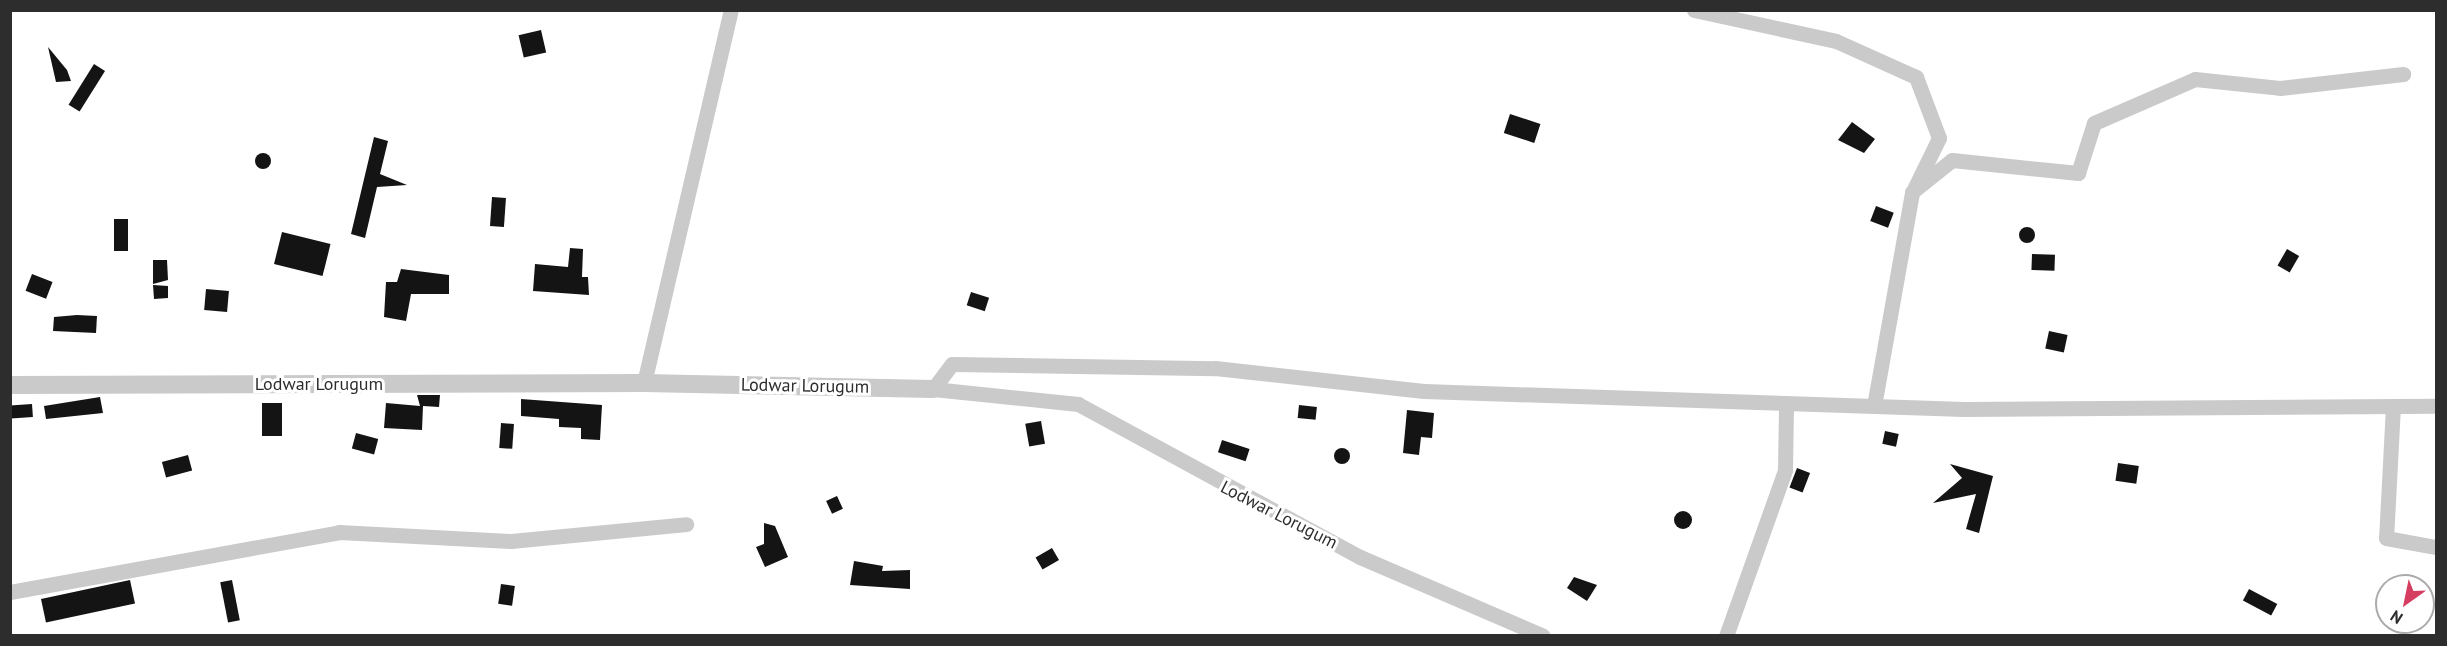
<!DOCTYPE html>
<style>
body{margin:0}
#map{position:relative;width:2447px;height:646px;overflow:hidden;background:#fff;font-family:"PT Sans",sans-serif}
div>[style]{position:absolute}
.building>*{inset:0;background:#141414;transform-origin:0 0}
.round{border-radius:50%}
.minor>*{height:15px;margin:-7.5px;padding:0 7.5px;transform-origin:7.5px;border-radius:7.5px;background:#cacaca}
.tertiary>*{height:18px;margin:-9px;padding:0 9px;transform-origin:9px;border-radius:9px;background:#cacaca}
span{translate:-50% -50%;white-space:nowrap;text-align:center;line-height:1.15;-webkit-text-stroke:6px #fff;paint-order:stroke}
.street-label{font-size:18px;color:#2d2d2d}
.frame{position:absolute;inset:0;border:12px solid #2d2d2d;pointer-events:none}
.north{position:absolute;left:2375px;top:574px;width:60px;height:60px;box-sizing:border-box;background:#fff;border:2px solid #ababab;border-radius:50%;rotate:213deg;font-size:16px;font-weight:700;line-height:24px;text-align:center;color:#2d2d2d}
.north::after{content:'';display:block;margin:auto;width:21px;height:27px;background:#d53e61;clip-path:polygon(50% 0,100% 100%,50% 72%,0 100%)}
</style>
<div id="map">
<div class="building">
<i style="left:541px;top:30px;width:23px;height:23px;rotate:77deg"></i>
<i style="clip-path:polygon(48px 47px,67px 70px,71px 81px,56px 82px)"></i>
<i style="left:94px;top:64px;width:13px;height:48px;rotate:32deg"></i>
<i style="left:1510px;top:114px;width:32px;height:20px;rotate:18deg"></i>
<i style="clip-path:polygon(1852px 122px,1875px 139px,1864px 153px,1838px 140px)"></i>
<i style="clip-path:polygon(374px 137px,388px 141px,380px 174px,407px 185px,377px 187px,365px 238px,351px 234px)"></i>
<i class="round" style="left:255px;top:153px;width:16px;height:16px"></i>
<i style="left:492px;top:197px;width:14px;height:29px;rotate:4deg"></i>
<i style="left:1876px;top:206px;width:19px;height:16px;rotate:21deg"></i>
<i style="left:114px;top:219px;width:14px;height:32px"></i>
<i class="round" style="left:2019px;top:227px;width:16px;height:16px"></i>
<i style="left:282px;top:232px;width:50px;height:33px;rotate:14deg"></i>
<i style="clip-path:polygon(570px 248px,583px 249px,582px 277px,588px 277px,589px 295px,533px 291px,535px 264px,568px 267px)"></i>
<i style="left:2287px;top:249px;width:14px;height:19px;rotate:30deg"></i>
<i style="left:2032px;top:254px;width:23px;height:16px;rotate:2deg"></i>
<i style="clip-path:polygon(153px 260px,167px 260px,168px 280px,153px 284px)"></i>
<i style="clip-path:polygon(401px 269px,449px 275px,449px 294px,411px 294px,406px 321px,384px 317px,386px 282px,397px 282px)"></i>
<i style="left:32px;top:274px;width:22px;height:18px;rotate:21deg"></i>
<i style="clip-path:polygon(153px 285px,168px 286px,168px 298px,154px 299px)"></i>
<i style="left:206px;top:289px;width:23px;height:21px;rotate:5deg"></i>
<i style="left:971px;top:292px;width:19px;height:14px;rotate:18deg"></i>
<i style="clip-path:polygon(77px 315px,97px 316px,96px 333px,53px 331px,54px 317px)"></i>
<i style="left:2049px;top:331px;width:19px;height:18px;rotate:12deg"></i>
<i style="clip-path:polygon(417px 395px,440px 395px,439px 407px,423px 406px,422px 430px,384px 428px,386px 403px,420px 406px)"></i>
<i style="clip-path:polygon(100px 397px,103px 413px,46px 419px,44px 406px)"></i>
<i style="clip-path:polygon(521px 399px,602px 405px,600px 440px,581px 439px,581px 428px,559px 427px,559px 419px,521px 416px)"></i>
<i style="left:262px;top:403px;width:20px;height:33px"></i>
<i style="left:32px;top:404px;width:13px;height:22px;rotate:86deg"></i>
<i style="left:1299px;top:405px;width:18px;height:13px;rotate:6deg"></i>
<i style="clip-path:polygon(1407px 410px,1434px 413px,1432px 438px,1421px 437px,1419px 455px,1403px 453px)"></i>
<i style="left:1041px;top:421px;width:23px;height:16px;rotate:80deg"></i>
<i style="left:501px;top:423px;width:13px;height:25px;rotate:4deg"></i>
<i style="left:1885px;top:431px;width:14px;height:13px;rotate:12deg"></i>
<i style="left:356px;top:433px;width:23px;height:16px;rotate:15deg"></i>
<i style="left:1222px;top:440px;width:29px;height:13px;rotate:18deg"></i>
<i class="round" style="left:1334px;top:448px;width:16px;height:16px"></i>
<i style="left:188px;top:455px;width:16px;height:27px;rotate:75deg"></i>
<i style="left:2118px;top:463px;width:21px;height:18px;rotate:8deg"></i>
<i style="clip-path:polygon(1950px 464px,1993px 476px,1979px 533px,1966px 529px,1976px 494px,1933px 503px,1962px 478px)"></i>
<i style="left:1797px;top:468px;width:14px;height:21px;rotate:21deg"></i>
<i style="left:837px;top:496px;width:14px;height:12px;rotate:65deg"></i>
<i class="round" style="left:1674px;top:511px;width:18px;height:18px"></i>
<i style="clip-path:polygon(764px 523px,775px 526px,788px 557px,765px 567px,756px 547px,764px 544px)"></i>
<i style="left:1052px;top:548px;width:14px;height:19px;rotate:60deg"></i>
<i style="clip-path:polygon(854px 561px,883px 566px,882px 571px,910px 570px,910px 589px,850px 585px)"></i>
<i style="clip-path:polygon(1574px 577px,1597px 585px,1587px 601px,1567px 588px)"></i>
<i style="left:130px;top:580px;width:24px;height:91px;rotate:78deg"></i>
<i style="left:232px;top:580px;width:41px;height:12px;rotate:79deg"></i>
<i style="left:501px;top:584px;width:14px;height:20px;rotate:8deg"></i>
<i style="left:2249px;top:589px;width:32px;height:13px;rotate:28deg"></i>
</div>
<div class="minor">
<i style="left:1694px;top:10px;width:145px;rotate:12.3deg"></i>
<i style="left:1836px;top:41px;width:88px;rotate:24.2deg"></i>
<i style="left:1916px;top:77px;width:65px;rotate:69.3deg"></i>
<i style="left:1939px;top:138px;width:57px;rotate:116.1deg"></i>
<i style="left:644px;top:383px;width:383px;rotate:-76.9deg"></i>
<i style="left:933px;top:389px;width:31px;rotate:-53deg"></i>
<i style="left:952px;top:364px;width:263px;rotate:0.9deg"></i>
<i style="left:1215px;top:368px;width:210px;rotate:6.3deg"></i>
<i style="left:1424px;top:391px;width:540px;rotate:1.91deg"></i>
<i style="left:1964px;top:409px;width:472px;rotate:-0.4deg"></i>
<i style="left:933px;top:389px;width:146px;rotate:5.9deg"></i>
<i style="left:1078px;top:404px;width:321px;rotate:28.5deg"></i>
<i style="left:1360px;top:557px;width:199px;rotate:23.3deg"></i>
<i style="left:1874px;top:406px;width:217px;rotate:-79.9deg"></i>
<i style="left:1912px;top:192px;width:51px;rotate:-38.7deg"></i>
<i style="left:1952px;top:160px;width:127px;rotate:5.9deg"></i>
<i style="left:2078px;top:173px;width:52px;rotate:-72.3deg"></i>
<i style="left:2094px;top:123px;width:110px;rotate:-23.5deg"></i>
<i style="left:2195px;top:79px;width:85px;rotate:6deg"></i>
<i style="left:2280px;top:88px;width:124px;rotate:-6.5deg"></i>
<i style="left:2393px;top:406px;width:132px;rotate:93deg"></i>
<i style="left:2386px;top:538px;width:51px;rotate:10.2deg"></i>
<i style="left:10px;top:592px;width:334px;rotate:-10.3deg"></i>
<i style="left:339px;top:532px;width:172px;rotate:3deg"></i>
<i style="left:511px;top:541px;width:176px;rotate:-5.5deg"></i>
<i style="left:1726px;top:636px;width:176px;rotate:-70.4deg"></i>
<i style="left:1785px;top:470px;width:67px;rotate:-89.1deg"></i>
</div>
<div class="tertiary">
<i style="left:10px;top:385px;width:634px;rotate:-0.18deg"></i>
<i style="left:644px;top:383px;width:289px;rotate:1.2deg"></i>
</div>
<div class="street-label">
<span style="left:319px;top:384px">Lodwar Lorugum</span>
<span style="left:805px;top:386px;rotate:1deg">Lodwar Lorugum</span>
<span style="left:1279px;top:515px;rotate:27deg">Lodwar Lorugum</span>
</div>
<div class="frame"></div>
<div class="north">N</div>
</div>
